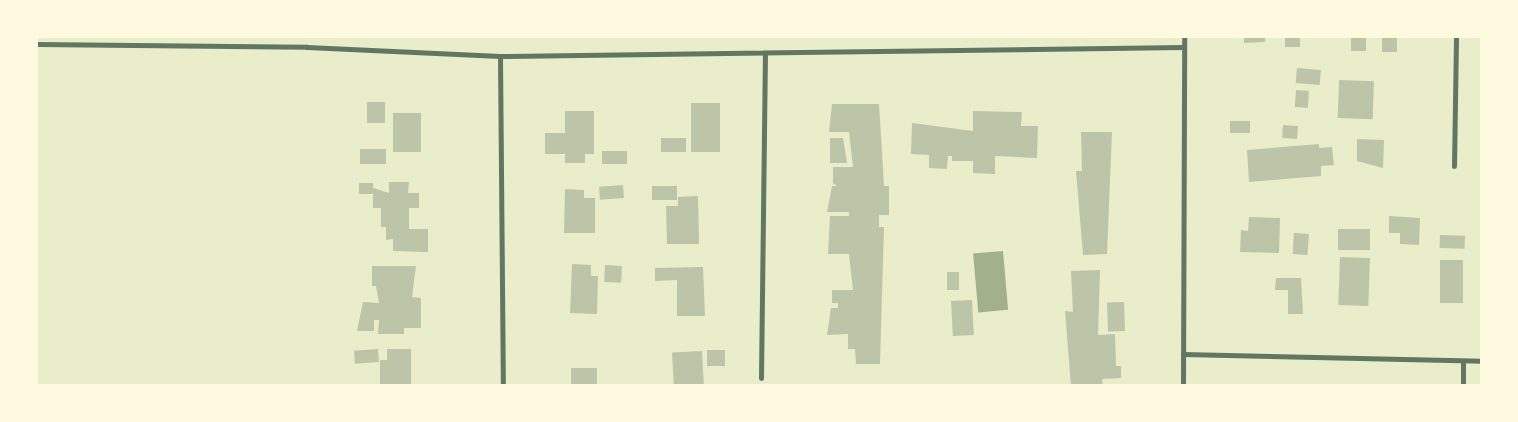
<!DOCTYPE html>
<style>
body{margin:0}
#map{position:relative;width:1518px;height:422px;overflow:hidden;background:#e9edc9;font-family:"Fira Sans",sans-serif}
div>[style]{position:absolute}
.water>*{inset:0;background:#a3b18a;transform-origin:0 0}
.building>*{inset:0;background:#bcc5a7;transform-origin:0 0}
.minor>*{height:5px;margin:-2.5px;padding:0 2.5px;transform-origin:2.5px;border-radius:2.5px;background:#617663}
span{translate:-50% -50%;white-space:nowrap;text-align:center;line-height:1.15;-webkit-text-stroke:4.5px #fefae0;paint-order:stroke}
.frame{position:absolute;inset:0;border:38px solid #fefae0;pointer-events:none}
</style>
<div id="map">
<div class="water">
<i style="left:1003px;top:251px;width:59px;height:30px;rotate:85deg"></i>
</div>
<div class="building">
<i style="clip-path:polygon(1244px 36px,1265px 36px,1265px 42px,1244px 43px)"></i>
<i style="left:1285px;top:36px;width:15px;height:11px"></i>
<i style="left:1351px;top:36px;width:15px;height:15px"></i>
<i style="left:1382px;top:36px;width:15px;height:16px"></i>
<i style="left:1297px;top:68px;width:24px;height:15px;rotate:5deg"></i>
<i style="left:1339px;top:80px;width:35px;height:38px;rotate:2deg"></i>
<i style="left:1296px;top:90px;width:13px;height:17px;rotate:4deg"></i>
<i style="left:367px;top:102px;width:18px;height:21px"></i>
<i style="left:691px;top:103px;width:29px;height:49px"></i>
<i style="clip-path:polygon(832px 104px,879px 104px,884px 186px,889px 186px,889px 215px,879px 215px,879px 227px,884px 227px,880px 364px,856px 364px,855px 349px,848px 349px,848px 334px,827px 335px,831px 308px,838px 308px,838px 303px,832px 303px,832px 290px,853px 290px,849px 254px,828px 254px,830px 216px,849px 216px,849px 212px,827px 212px,832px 186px,837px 186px,833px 183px,833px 167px,853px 167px,849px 132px,829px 132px)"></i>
<i style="clip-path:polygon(565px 111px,594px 111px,594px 154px,585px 154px,585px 163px,565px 163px,565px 154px,545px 154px,545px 133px,565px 133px)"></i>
<i style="clip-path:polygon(973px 111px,1022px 112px,1021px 126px,1038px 126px,1037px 158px,995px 156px,995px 174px,973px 173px,973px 161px,952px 161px,952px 156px,948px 156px,947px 169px,929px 168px,929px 155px,911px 154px,912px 123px,973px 131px)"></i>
<i style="left:393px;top:113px;width:28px;height:39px"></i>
<i style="left:1230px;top:121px;width:20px;height:12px"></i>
<i style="left:1283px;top:125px;width:15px;height:13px;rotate:4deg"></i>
<i style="clip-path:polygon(1081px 132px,1112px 132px,1107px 254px,1083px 255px,1076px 171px,1082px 171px)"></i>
<i style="left:686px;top:138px;width:14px;height:25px;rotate:90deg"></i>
<i style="clip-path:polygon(830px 138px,843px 138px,847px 163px,830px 163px)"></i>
<i style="clip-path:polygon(1357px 139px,1384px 140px,1383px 168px,1357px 161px)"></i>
<i style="clip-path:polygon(1319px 144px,1319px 148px,1332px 147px,1334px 165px,1321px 166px,1321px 176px,1249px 182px,1247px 150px)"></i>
<i style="left:360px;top:149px;width:26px;height:15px"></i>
<i style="left:602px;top:151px;width:25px;height:13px"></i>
<i style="clip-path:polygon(389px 182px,409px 182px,408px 193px,419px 193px,419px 208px,409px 208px,409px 229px,428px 229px,428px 252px,393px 251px,393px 239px,386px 240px,386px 227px,381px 227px,381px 208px,373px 208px,373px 194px,359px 194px,359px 183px,373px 183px,373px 188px,389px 193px)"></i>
<i style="left:623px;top:185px;width:13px;height:24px;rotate:86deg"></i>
<i style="left:652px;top:186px;width:25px;height:14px"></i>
<i style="clip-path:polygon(565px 189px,584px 190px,584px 198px,595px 198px,595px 233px,564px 233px)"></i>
<i style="clip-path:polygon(698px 196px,699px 244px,667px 244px,666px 206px,678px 206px,678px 197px)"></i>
<i style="clip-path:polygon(1389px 216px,1420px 218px,1419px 245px,1400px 244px,1400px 233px,1389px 233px)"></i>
<i style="clip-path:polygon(1249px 217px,1280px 218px,1279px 253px,1240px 252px,1241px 230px,1248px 231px)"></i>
<i style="left:1338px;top:229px;width:32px;height:21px"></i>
<i style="left:1294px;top:233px;width:15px;height:21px;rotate:4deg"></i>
<i style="left:1440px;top:235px;width:25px;height:13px;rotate:2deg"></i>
<i style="left:1340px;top:257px;width:30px;height:48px;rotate:2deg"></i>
<i style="left:1440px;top:260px;width:23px;height:43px"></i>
<i style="clip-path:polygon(572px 264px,591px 265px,591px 276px,598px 276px,597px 314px,570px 313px)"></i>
<i style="left:605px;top:265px;width:17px;height:17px;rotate:3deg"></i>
<i style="clip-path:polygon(372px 266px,416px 266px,412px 297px,421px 298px,421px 328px,404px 328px,404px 334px,378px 334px,379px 320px,374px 320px,374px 331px,357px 331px,363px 302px,379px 303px,376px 286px,372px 286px)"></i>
<i style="clip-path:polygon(703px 267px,705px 316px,677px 316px,677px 280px,655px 281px,655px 268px)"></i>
<i style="clip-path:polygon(1100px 270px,1098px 335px,1115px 334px,1116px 366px,1121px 366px,1121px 378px,1102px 379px,1103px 386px,1071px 386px,1065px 311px,1073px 312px,1071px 271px)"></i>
<i style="left:947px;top:272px;width:12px;height:18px"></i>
<i style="clip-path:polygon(1276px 278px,1301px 278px,1303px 314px,1288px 314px,1288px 290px,1275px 290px)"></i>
<i style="left:972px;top:300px;width:35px;height:21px;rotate:87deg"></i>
<i style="left:1124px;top:302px;width:29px;height:17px;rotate:88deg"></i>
<i style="left:378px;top:349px;width:13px;height:24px;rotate:86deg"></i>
<i style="clip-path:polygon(387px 349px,411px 349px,411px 386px,380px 386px,380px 360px,387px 360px)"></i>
<i style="left:725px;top:350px;width:16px;height:18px;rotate:90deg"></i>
<i style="left:702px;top:351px;width:35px;height:30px;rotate:87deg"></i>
<i style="left:571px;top:368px;width:26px;height:18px"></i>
</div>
<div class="minor">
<i style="left:36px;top:44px;width:271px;rotate:0.6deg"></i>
<i style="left:307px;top:47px;width:193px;rotate:2.7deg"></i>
<i style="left:500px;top:56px;width:684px;rotate:-0.75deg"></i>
<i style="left:500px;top:56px;width:330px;rotate:89.5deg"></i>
<i style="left:1454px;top:166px;width:130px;rotate:-89.1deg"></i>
<i style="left:1183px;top:354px;width:299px;rotate:1.3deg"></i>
<i style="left:761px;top:378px;width:323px;rotate:-89.3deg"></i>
<i style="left:1183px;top:386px;width:350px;rotate:-89.8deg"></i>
<i style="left:1463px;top:386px;width:25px;rotate:-90deg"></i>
</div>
<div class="frame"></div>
</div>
